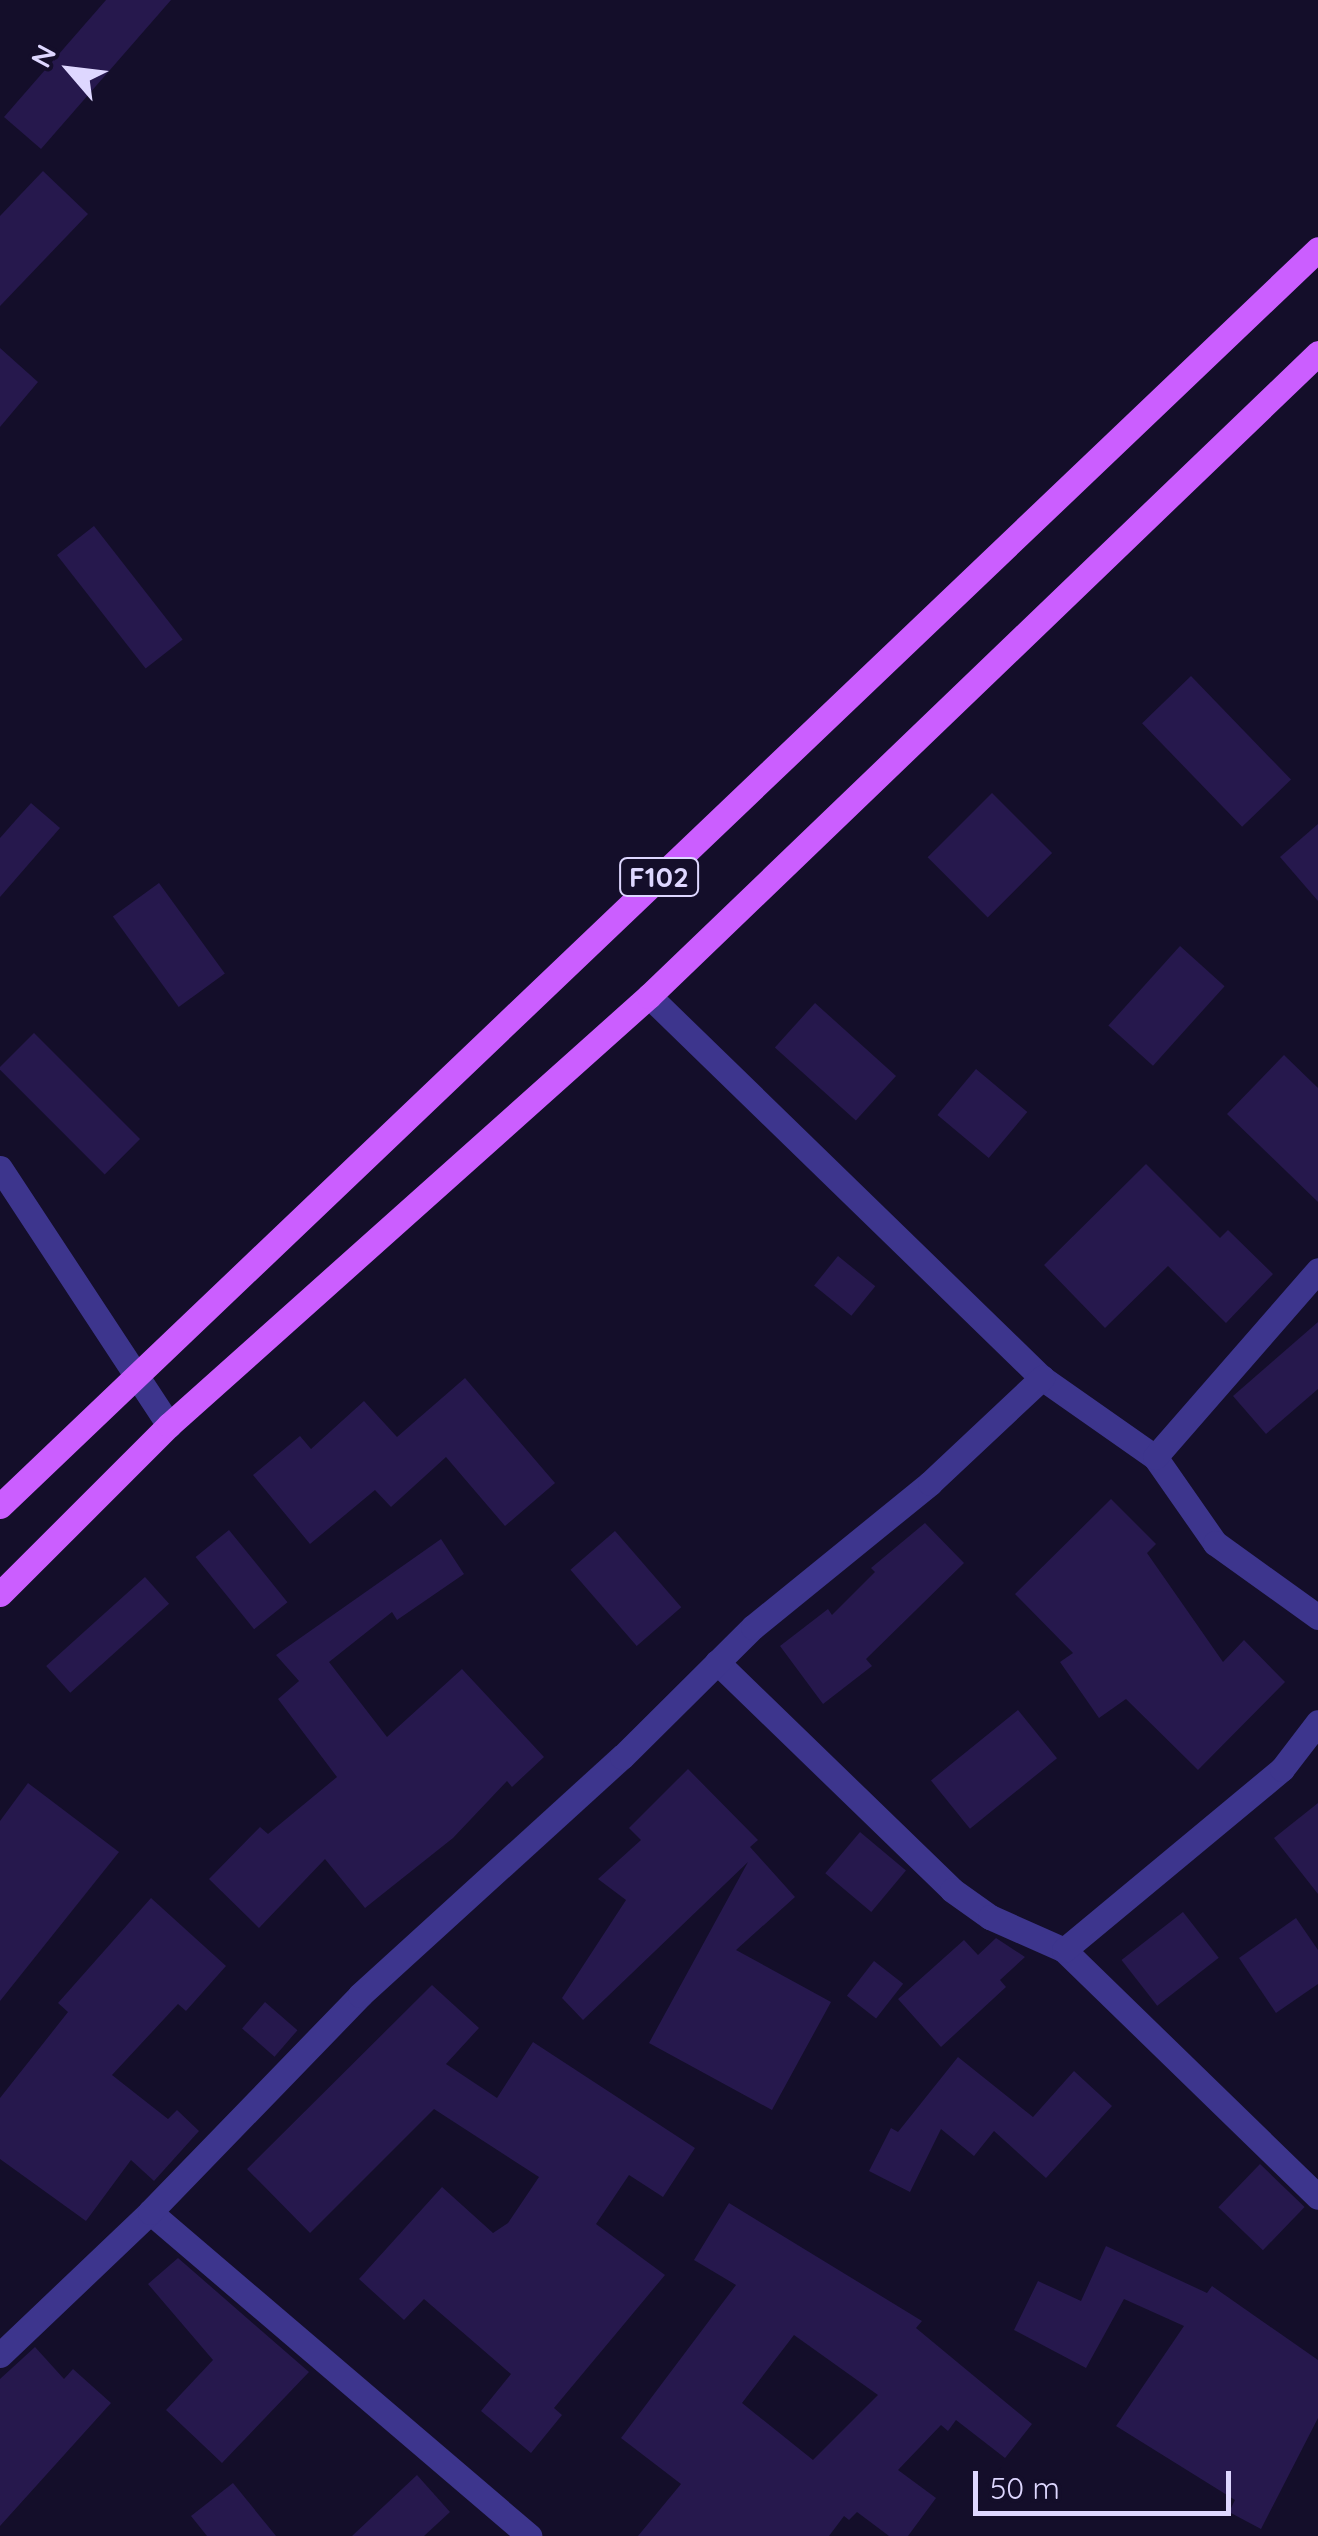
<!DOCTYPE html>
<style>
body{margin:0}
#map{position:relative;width:1318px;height:2536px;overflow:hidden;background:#140e2a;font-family:Quicksand,sans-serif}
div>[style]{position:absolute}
.building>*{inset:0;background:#26184d;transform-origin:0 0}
.minor>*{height:25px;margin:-12.5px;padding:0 12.5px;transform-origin:12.5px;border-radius:12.5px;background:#3d358d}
.primary>*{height:25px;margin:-12.5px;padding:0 12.5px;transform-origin:12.5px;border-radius:12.5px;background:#cb5eff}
span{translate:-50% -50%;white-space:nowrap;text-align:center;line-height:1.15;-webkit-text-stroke:8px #140e2a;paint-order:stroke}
.shield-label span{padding:2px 8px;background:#140e2a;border:2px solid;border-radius:8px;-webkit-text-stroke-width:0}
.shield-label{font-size:28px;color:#ded7ff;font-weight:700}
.north{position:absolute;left:20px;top:20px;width:100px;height:100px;-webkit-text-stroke:8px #140e2a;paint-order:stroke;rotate:298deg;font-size:28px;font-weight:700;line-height:40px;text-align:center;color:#ded7ff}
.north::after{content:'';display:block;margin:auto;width:35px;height:45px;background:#ded7ff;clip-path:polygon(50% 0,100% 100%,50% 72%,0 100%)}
.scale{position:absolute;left:973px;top:2471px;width:258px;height:45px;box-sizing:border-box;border:5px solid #ded7ff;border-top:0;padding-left:12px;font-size:30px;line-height:35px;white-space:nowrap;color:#ded7ff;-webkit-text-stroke:8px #140e2a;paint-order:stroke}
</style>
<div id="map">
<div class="building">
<i style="clip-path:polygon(106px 0,171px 0,41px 149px,4px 117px)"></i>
<i style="clip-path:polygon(43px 171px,88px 214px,0 306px,0 216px)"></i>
<i style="clip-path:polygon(0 348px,38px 382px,0 427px)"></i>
<i style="left:94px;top:526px;width:144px;height:47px;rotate:52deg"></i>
<i style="left:1191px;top:676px;width:144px;height:68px;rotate:46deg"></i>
<i style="left:992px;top:793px;width:85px;height:91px;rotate:45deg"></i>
<i style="clip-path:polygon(31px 803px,60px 828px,0 897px,0 838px)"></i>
<i style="clip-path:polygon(1318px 824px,1318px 901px,1280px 857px)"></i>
<i style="left:159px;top:883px;width:112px;height:57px;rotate:54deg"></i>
<i style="left:1180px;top:946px;width:60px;height:107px;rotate:42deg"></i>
<i style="left:815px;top:1003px;width:109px;height:60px;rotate:42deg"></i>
<i style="left:34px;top:1033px;width:150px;height:50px;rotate:45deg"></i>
<i style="clip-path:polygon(1284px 1055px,1318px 1088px,1318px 1202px,1227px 1114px)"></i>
<i style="left:976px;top:1069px;width:67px;height:60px;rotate:40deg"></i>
<i style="clip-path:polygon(1146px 1164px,1220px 1238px,1228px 1230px,1273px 1274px,1226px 1323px,1168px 1266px,1105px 1328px,1044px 1265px)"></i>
<i style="left:838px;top:1256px;width:48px;height:38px;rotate:39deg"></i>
<i style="clip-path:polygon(1318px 1322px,1318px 1389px,1266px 1434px,1233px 1396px)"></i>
<i style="clip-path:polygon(465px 1378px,555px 1483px,505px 1526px,446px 1457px,391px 1507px,375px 1490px,310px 1544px,253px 1475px,300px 1436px,311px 1449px,364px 1401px,397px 1437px)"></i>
<i style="clip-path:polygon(1111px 1499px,1156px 1544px,1147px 1553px,1223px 1662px,1244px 1640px,1285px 1682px,1198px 1770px,1126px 1699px,1099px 1718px,1060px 1662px,1073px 1653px,1015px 1594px)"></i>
<i style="clip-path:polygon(925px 1523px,964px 1563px,866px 1659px,872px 1666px,823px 1704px,780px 1646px,828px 1609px,832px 1615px,875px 1572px,871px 1568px)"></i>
<i style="left:229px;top:1530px;width:93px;height:43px;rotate:51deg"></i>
<i style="left:615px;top:1531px;width:101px;height:59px;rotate:49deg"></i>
<i style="clip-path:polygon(441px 1539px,464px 1574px,397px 1620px,392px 1612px,329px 1662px,387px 1737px,462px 1669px,544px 1757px,512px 1787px,507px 1781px,453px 1838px,365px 1908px,325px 1859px,259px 1928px,209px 1879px,260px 1827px,268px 1834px,337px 1777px,278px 1699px,299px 1681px,276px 1655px)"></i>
<i style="left:145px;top:1577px;width:36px;height:133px;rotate:48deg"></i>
<i style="left:1018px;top:1710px;width:62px;height:112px;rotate:51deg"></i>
<i style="clip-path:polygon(688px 1769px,758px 1840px,750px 1847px,795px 1897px,736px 1950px,831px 2002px,772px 2110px,649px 2043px,748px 1862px,583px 2020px,562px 1998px,626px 1900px,598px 1879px,641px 1840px,629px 1828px)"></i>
<i style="clip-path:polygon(28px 1783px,119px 1852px,0 2001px,0 1821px)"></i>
<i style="clip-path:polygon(1318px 1803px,1318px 1894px,1274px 1838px)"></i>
<i style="left:860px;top:1832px;width:60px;height:54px;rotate:40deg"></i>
<i style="clip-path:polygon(151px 1898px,226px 1966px,186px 2011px,178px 2004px,112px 2075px,168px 2119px,177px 2110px,199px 2131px,154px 2181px,131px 2160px,86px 2221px,0 2159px,0 2098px,68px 2012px,58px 2003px)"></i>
<i style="left:1183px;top:1912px;width:58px;height:78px;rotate:52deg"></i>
<i style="clip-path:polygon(1296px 1918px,1318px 1950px,1318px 1984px,1276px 2013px,1239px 1958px)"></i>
<i style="clip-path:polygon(996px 1938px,1025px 1957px,1000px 1980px,1006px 1987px,941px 2047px,898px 1999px,964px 1940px,978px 1955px)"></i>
<i style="left:874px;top:1961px;width:37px;height:44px;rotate:38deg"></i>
<i style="clip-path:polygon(432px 1985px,479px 2028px,446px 2064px,497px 2098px,533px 2042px,695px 2148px,663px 2197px,629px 2175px,596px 2224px,665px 2275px,554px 2408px,562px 2415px,531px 2453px,481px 2411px,511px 2374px,424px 2299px,404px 2320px,359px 2279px,442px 2187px,493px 2233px,508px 2223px,539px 2177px,434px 2109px,310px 2233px,247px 2169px)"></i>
<i style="left:265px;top:2002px;width:43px;height:35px;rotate:41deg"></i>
<i style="clip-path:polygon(958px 2057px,1033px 2117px,1074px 2071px,1112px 2106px,1046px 2178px,994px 2131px,974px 2156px,941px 2129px,910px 2192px,869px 2171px,891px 2128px,898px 2132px)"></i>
<i style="left:1260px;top:2164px;width:62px;height:60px;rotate:44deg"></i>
<i style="clip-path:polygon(evenodd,729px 2203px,922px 2321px,916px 2328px,1032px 2424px,1005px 2458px,956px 2420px,948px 2431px,941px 2425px,898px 2470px,936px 2498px,908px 2536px,889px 2536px,857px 2512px,849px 2520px,844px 2516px,829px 2536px,638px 2536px,681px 2484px,621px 2438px,736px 2285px,694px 2260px,729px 2203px,794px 2335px,878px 2395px,813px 2460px,742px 2403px,794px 2335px)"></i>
<i style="clip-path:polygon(1106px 2246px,1207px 2293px,1212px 2286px,1318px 2360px,1318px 2418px,1261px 2529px,1229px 2512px,1235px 2500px,1116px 2426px,1184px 2326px,1124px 2299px,1086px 2368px,1014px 2330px,1038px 2281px,1081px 2301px)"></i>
<i style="clip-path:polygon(178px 2258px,309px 2372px,222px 2463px,166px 2410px,213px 2360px,148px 2284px)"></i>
<i style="clip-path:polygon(35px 2347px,64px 2379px,73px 2369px,111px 2403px,0 2526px,0 2379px)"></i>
<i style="clip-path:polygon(417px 2475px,450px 2512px,424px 2536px,352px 2536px)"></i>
<i style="clip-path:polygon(233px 2483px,276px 2536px,207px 2536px,191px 2516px)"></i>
</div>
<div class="minor">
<i style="left:649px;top:996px;width:548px;rotate:44.19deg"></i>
<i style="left:1042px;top:1378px;width:138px;rotate:35deg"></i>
<i style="left:1155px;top:1457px;width:105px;rotate:55.1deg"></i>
<i style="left:1215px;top:1543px;width:127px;rotate:35.7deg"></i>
<i style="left:0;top:1168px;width:308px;rotate:56.7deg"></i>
<i style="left:1155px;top:1457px;width:248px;rotate:-48.9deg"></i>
<i style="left:717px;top:1662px;width:327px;rotate:44.1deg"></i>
<i style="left:952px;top:1890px;width:47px;rotate:35.4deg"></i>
<i style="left:990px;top:1917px;width:81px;rotate:24deg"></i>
<i style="left:1064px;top:1950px;width:354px;rotate:44.2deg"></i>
<i style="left:1064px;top:1950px;width:283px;rotate:-39.7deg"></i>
<i style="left:1282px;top:1769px;width:59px;rotate:-52.5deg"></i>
<i style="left:150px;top:2212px;width:499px;rotate:40.5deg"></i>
<i style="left:0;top:2355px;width:207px;rotate:-43.6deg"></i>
<i style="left:150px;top:2212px;width:302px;rotate:-45.9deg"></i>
<i style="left:360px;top:1995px;width:354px;rotate:-42.3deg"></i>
<i style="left:622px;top:1757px;width:185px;rotate:-44.8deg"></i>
<i style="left:753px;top:1627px;width:228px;rotate:-39.1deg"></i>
<i style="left:930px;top:1483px;width:154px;rotate:-43.2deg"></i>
</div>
<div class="primary">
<i style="left:0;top:1506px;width:1821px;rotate:-43.64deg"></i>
<i style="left:0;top:1594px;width:239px;rotate:-45deg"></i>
<i style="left:169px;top:1425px;width:644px;rotate:-41.79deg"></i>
<i style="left:649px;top:996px;width:928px;rotate:-43.86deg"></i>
</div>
<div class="shield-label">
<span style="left:659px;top:877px">F102</span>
</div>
<div class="north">N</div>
<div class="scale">50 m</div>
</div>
